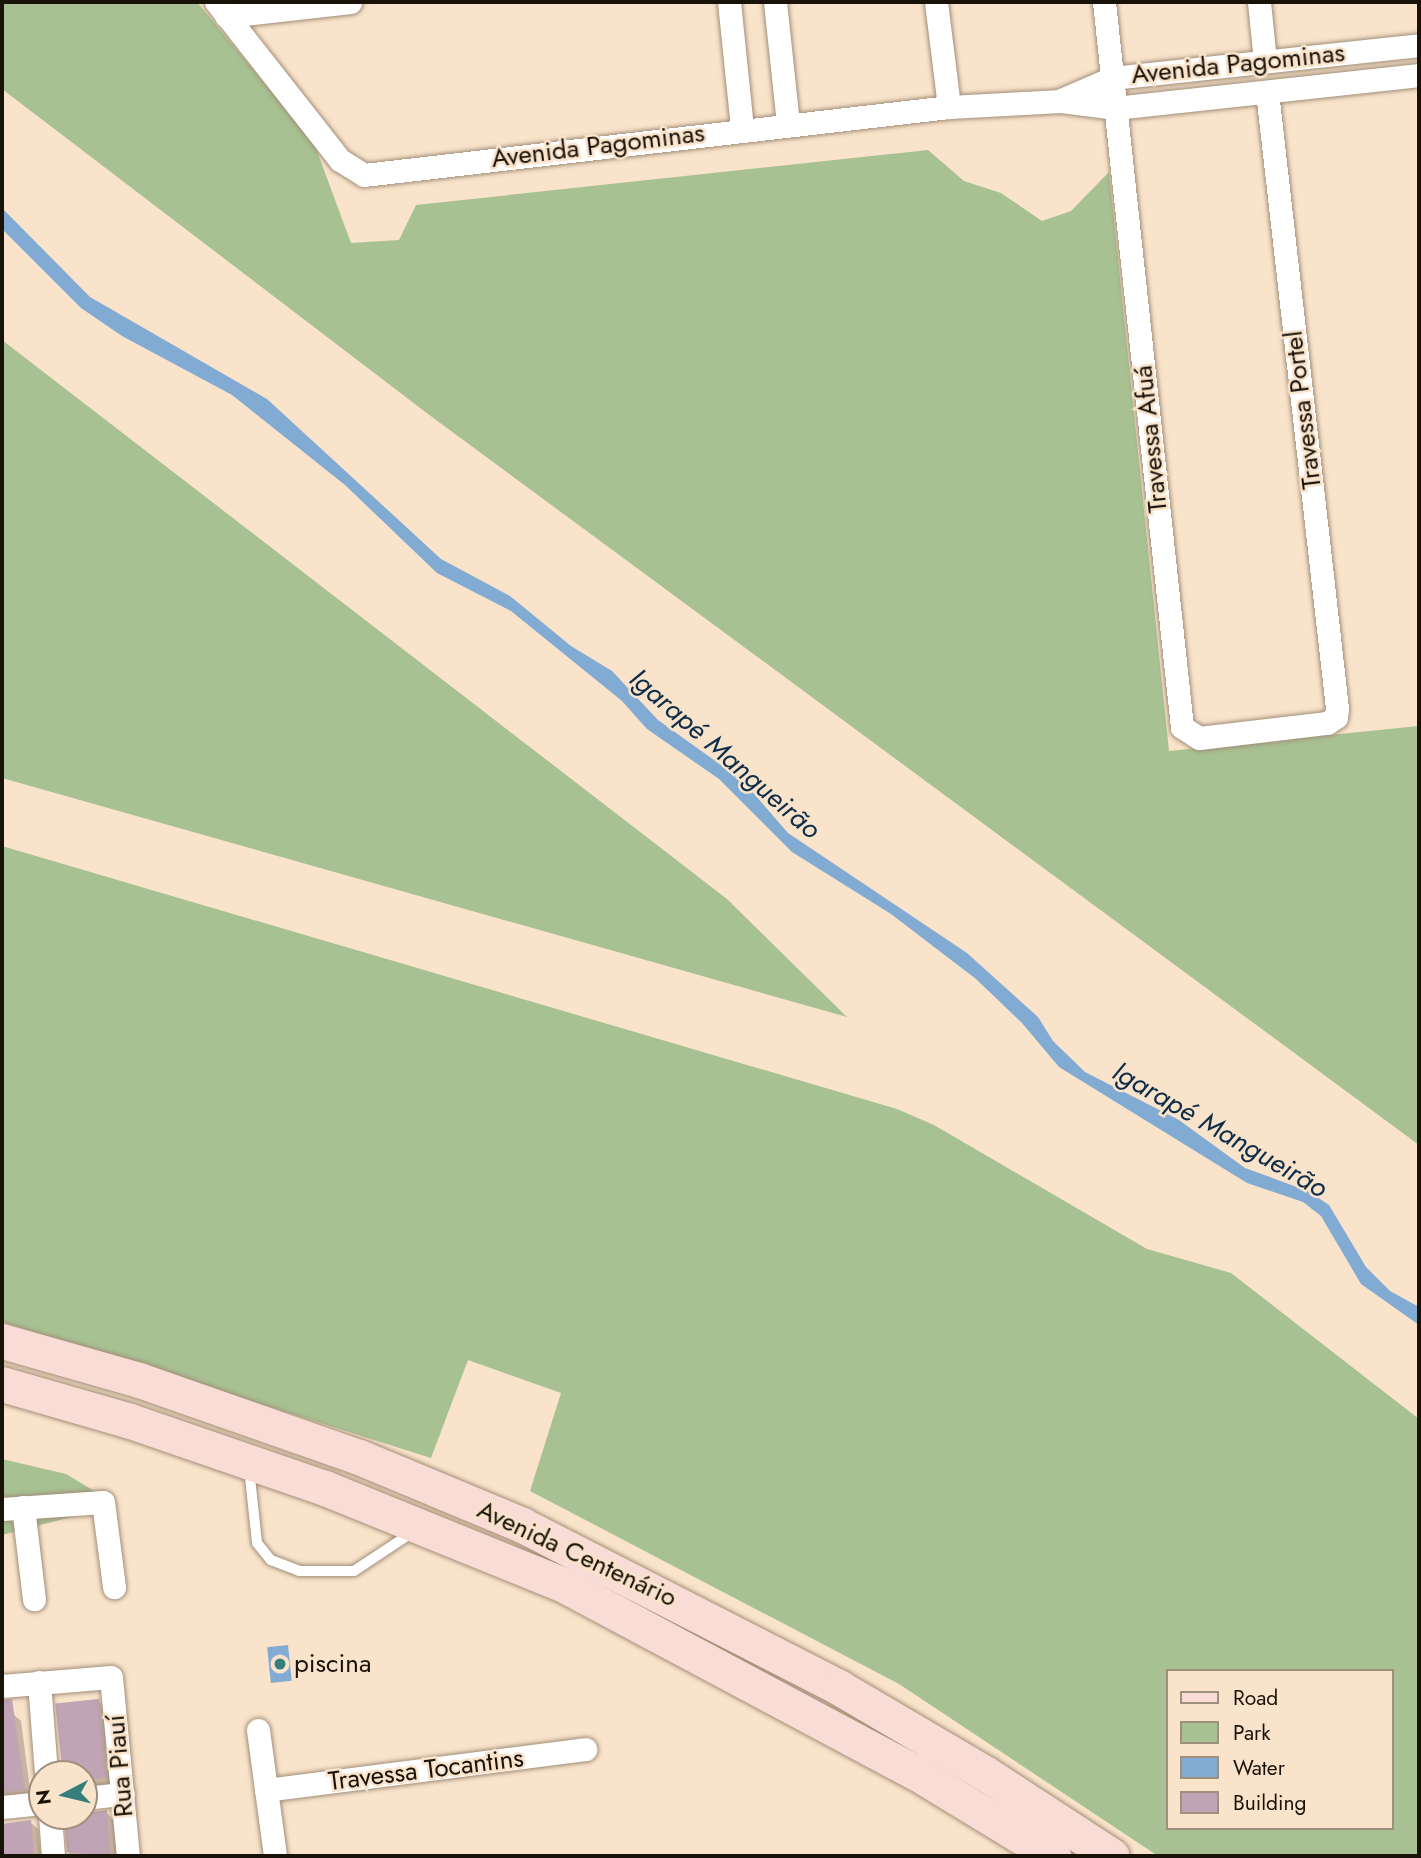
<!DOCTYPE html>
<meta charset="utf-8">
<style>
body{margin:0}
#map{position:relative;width:1421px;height:1858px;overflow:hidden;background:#f9e3cb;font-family:Jost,sans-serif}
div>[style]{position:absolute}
.green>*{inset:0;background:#a7c192}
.water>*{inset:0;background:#82abd3;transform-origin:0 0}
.shadow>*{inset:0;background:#0003}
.building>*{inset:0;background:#c0a4b5;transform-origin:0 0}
.roads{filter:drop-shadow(0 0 2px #a28e78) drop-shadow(0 0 2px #a28e78)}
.lane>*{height:10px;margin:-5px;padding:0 5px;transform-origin:5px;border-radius:5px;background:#fff}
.street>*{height:23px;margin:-11.5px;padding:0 11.5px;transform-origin:11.5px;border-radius:11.5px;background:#fff}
.primary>*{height:35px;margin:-17.5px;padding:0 17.5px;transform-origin:17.5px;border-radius:17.5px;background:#f9dcd5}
.dots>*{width:19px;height:19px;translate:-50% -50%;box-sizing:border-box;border:4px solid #f9e3cb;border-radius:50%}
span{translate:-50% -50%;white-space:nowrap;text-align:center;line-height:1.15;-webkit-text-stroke:5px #f9e3cb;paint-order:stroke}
.street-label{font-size:26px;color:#191209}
.poi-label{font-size:26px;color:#191209}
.left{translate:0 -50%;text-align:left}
.water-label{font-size:28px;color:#0e2d48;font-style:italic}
.frame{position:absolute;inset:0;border:4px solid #191209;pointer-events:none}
.legend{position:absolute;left:1166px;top:1669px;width:228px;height:161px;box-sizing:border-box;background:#f9e3cb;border:2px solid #9f8f7d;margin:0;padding:9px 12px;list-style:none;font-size:21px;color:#191209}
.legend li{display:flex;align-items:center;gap:14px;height:35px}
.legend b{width:35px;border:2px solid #9f8f7d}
.north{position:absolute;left:28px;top:1760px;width:70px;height:70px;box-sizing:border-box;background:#f9e3cb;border:2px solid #9f8f7d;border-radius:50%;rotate:263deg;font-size:19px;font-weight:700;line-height:28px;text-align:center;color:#191209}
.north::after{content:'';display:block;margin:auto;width:24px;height:32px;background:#367e7b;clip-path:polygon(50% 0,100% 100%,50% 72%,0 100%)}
</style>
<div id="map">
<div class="green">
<i style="clip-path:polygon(2px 2px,197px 2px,314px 143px,351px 243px,399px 240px,416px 205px,928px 150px,964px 181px,1001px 193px,1042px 221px,1071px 211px,1109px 172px,1169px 751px,1419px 726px,1419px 1145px,428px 414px,2px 89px)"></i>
<i style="clip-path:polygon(2px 340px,727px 899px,847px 1017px,2px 778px)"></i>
<i style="clip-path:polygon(evenodd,2px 846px,897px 1109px,934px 1125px,1147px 1249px,1231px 1273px,1419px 1419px,1419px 1856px,1158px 1856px,899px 1684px,530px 1491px,561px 1393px,468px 1360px,431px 1458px,2px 1322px,2px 846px,1167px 1671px,1391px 1671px,1391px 1828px,1167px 1828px,1167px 1671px)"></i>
<i style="clip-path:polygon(2px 1459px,66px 1474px,106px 1498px,75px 1516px,2px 1535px)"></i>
</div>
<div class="water">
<i style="clip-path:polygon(2px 208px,90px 297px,267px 399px,441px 559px,510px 596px,571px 646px,612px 671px,658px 720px,742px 780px,788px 833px,967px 953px,1038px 1017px,1053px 1041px,1085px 1072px,1179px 1120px,1245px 1168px,1308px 1191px,1329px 1205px,1366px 1267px,1390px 1291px,1419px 1307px,1419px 1325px,1361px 1284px,1321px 1216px,1303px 1202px,1247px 1183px,1059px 1067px,1022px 1023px,976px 979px,891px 914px,792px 852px,719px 779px,647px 729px,622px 701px,511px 611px,437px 573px,345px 485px,232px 395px,122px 336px,81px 308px,2px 229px)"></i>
<i style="left:288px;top:1645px;width:36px;height:21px;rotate:84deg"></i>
</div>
<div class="shadow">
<i style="clip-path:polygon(98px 1701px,106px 1708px,113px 1785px,84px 1789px)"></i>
<i style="clip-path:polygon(13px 1714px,21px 1721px,31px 1797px,2px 1801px,2px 1715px)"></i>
<i style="clip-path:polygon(106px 1812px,114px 1820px,119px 1856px,69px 1856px,66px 1818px)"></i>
<i style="clip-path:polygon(30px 1822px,38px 1829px,41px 1856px,2px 1856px,2px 1826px)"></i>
</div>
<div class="building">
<i style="clip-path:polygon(12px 1699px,25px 1790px,2px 1793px,2px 1700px)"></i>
<i style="left:99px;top:1699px;width:79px;height:44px;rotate:84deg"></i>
<i style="clip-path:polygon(107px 1810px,111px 1856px,67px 1852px,64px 1816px)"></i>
<i style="clip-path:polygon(31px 1820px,34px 1856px,2px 1856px,2px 1824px)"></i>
</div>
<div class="roads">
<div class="lane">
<i style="left:249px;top:1468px;width:75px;rotate:83.9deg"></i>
<i style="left:257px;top:1543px;width:22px;rotate:51deg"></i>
<i style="left:271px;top:1560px;width:30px;rotate:21deg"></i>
<i style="left:299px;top:1571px;width:55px"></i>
<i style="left:354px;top:1571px;width:74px;rotate:-33.5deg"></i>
</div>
<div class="street">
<i style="left:216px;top:2px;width:201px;rotate:51.9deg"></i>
<i style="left:340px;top:160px;width:28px;rotate:32deg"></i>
<i style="left:364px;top:175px;width:589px;rotate:-6.63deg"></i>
<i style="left:949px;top:107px;width:112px;rotate:-3.1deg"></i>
<i style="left:1061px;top:101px;width:54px;rotate:7.4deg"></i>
<i style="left:1115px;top:108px;width:306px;rotate:-6.2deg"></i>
<i style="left:729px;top:2px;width:127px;rotate:84.1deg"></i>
<i style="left:775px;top:2px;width:123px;rotate:83.9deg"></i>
<i style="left:936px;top:2px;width:106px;rotate:82.9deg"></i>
<i style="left:1104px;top:2px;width:729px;rotate:83.86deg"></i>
<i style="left:1182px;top:727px;width:20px;rotate:33deg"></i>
<i style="left:1199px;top:738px;width:129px;rotate:-6.7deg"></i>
<i style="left:1327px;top:723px;width:11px;rotate:-34deg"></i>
<i style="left:1336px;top:717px;width:9px;rotate:-84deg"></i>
<i style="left:1337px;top:708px;width:620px;rotate:-96.48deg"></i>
<i style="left:1259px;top:2px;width:59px;rotate:84.2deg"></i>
<i style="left:226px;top:16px;width:125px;rotate:-6.4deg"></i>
<i style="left:1061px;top:100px;width:56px;rotate:-23.3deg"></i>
<i style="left:1112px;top:78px;width:309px;rotate:-6.1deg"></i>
<i style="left:23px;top:1507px;width:93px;rotate:83.2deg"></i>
<i style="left:2px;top:1509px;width:101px;rotate:-4deg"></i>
<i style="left:103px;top:1502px;width:86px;rotate:82.6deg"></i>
<i style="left:39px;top:1682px;width:92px;rotate:85.6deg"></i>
<i style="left:2px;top:1686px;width:109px;rotate:-4.7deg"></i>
<i style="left:111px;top:1677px;width:180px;rotate:84.6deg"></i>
<i style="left:258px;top:1730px;width:127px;rotate:82.3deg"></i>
<i style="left:266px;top:1790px;width:322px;rotate:-7.3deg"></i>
<i style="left:84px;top:1798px;width:39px;rotate:-6deg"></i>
<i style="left:2px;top:1807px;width:40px;rotate:-5.7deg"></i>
<i style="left:50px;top:1816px;width:40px;rotate:85.7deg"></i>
</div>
<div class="primary">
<i style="left:2px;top:1341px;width:142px;rotate:15.9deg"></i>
<i style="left:139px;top:1380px;width:233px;rotate:19.3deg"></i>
<i style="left:359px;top:1457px;width:177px;rotate:22.6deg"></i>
<i style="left:522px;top:1525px;width:357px;rotate:27.1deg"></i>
<i style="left:840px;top:1688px;width:169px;rotate:30.5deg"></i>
<i style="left:986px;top:1774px;width:150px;rotate:33.1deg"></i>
<i style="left:2px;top:1384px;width:133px;rotate:16.1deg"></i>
<i style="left:130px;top:1421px;width:206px;rotate:19deg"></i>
<i style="left:325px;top:1488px;width:260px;rotate:22.1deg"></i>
<i style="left:566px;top:1586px;width:395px;rotate:28.1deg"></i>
<i style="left:915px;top:1772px;width:162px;rotate:31.3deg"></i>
</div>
</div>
<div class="dots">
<i style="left:280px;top:1664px;background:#367e7b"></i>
</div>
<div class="street-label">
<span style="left:1238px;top:64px;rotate:-6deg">Avenida Pagominas</span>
<span style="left:598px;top:146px;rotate:-7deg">Avenida Pagominas</span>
<span style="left:1303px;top:410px;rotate:-97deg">Travessa Portel</span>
<span style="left:1151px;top:439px;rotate:-96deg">Travessa Afuá</span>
<span style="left:577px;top:1554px;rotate:25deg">Avenida Centenário</span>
<span style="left:120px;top:1766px;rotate:-95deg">Rua Piauí</span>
<span style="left:426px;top:1770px;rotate:-7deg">Travessa Tocantins</span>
</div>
<div class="poi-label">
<span class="left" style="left:294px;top:1664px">piscina</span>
</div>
<div class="water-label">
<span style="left:725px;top:754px;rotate:41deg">Igarapé Mangueirão</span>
<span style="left:1220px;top:1130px;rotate:30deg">Igarapé Mangueirão</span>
</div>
<div class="frame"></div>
<ul class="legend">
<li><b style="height:9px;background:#f9dcd5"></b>Road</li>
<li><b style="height:19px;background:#a7c192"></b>Park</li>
<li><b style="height:19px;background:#82abd3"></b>Water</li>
<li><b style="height:19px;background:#c0a4b5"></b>Building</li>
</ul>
<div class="north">N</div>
</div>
